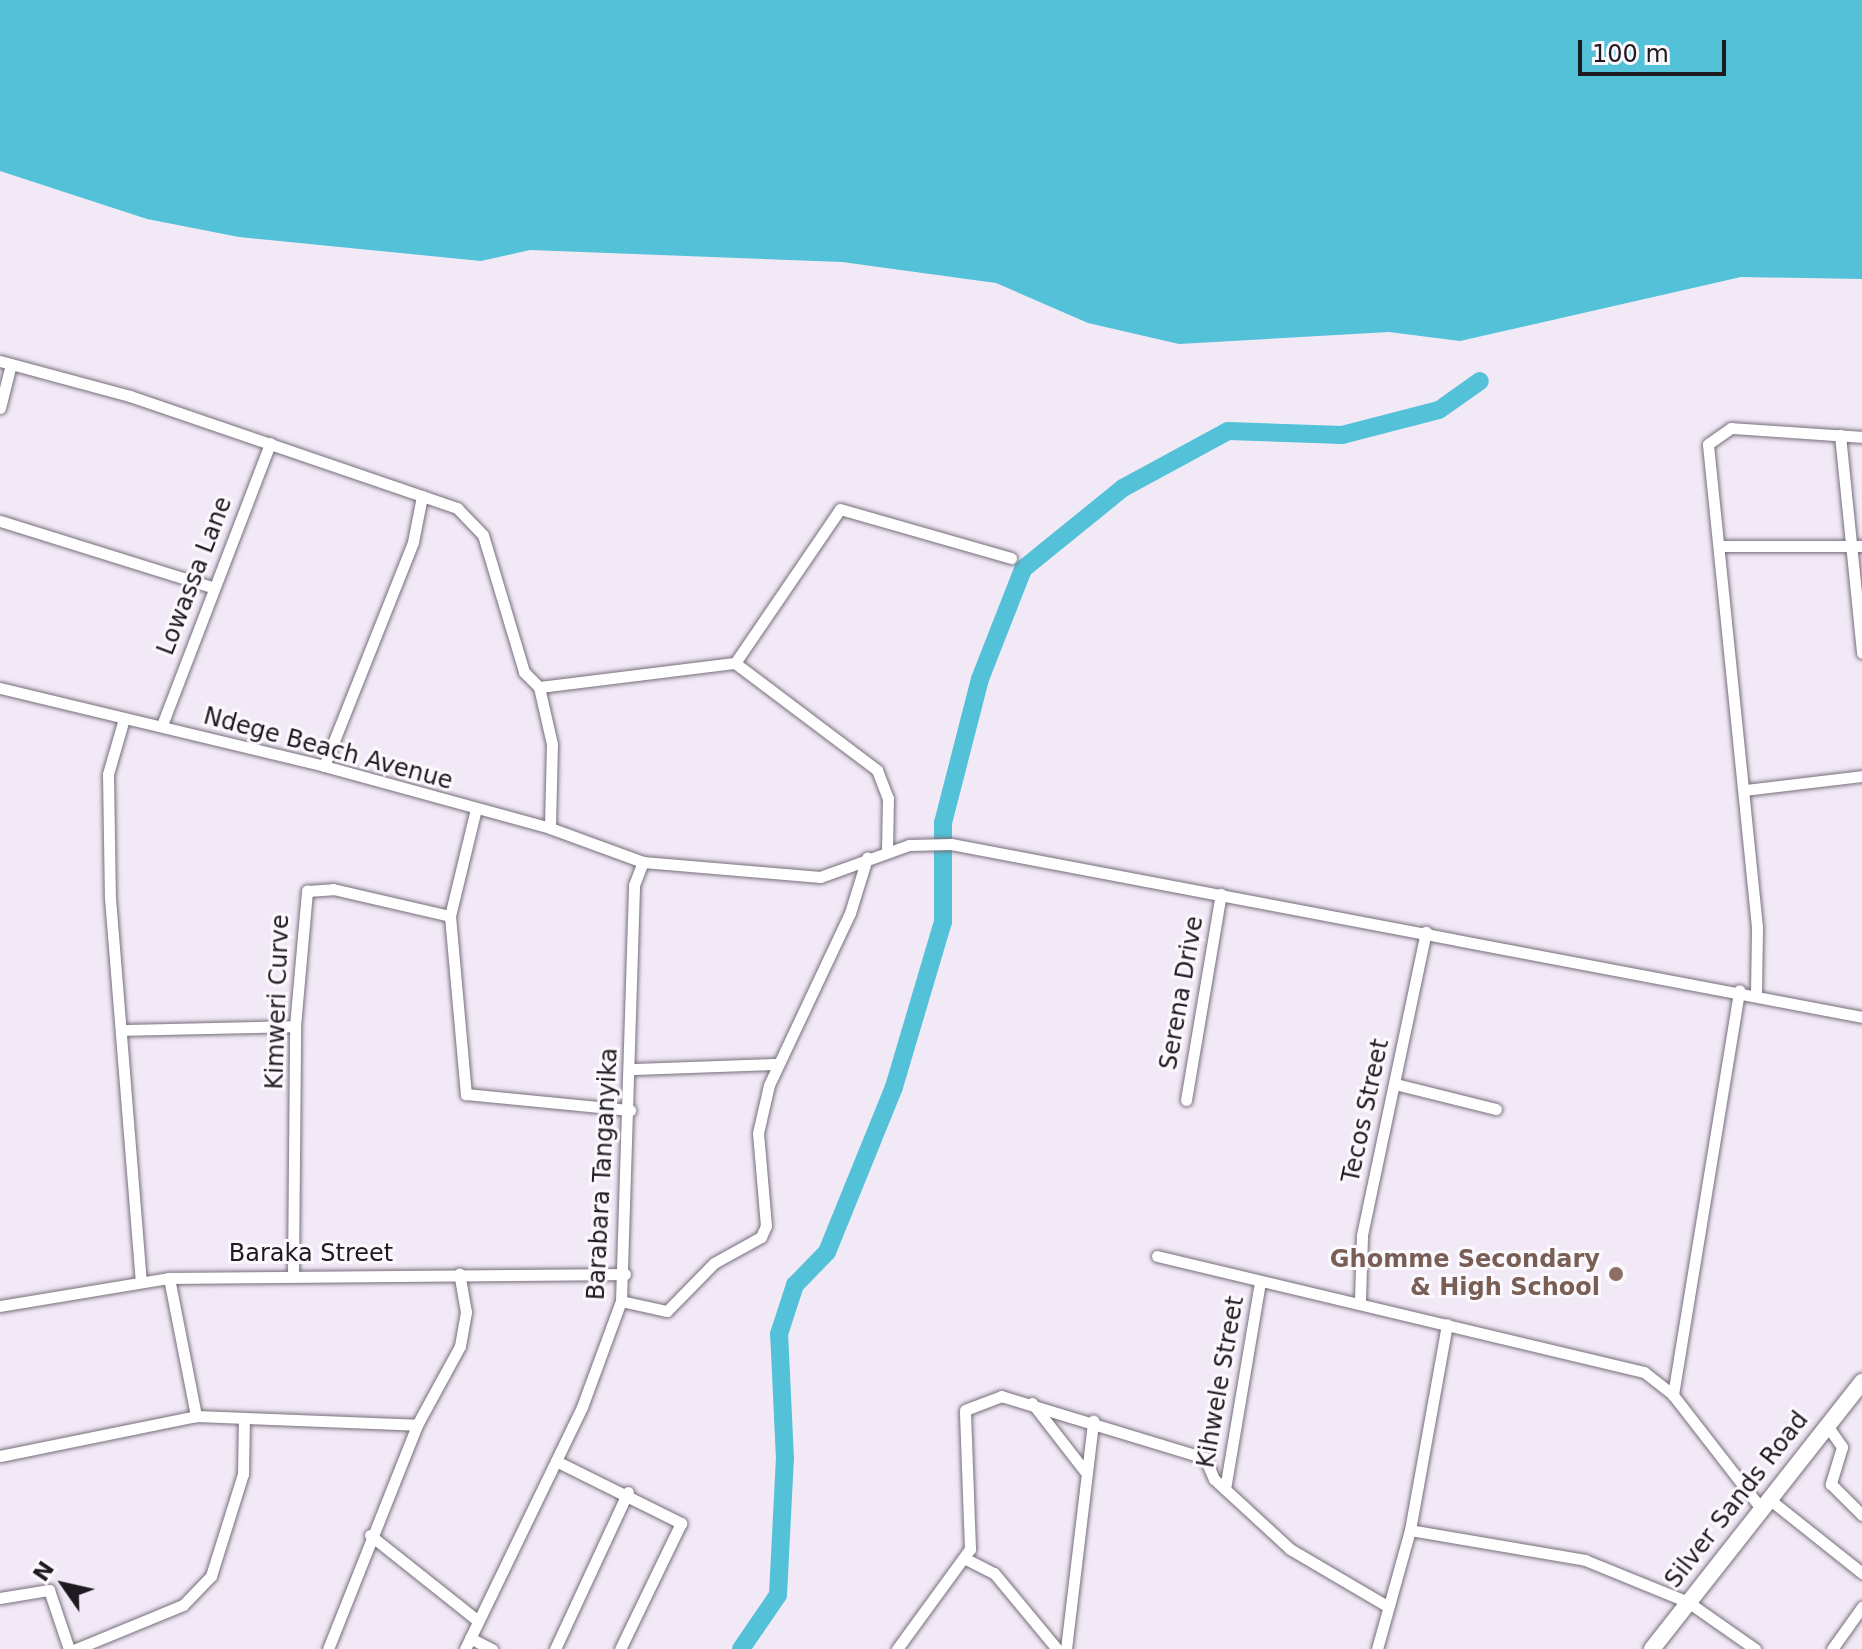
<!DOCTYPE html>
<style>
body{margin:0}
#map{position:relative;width:1862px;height:1649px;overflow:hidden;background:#f2e9f7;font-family:"DejaVu Sans",sans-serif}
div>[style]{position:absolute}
.water>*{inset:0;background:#53c1d7}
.river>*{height:18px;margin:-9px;padding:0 9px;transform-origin:9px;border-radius:9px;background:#53c1d7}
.roads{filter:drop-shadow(0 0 2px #766e7a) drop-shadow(0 0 2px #766e7a)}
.street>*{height:11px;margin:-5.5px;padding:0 5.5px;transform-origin:5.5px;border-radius:5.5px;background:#fff}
.secondary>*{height:16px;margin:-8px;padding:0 8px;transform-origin:8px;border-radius:8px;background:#fff}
.dots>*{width:22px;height:22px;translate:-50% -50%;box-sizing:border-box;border:4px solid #fcf9fe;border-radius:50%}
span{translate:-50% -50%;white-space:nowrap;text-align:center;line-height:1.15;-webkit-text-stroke:6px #fcf9fe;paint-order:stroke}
.street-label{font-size:24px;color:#1e1a1f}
.education-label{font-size:24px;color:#785e54;font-weight:700}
.right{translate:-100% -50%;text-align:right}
.north{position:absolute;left:24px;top:1545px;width:80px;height:80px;-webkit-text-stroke:6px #fcf9fe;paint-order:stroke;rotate:304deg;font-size:22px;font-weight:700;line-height:32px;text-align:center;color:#1e1a1f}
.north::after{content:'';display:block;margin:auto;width:28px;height:36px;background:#1e1a1f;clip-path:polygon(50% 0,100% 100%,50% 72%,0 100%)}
.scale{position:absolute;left:1578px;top:40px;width:148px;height:36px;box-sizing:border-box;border:4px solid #1e1a1f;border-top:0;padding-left:10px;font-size:24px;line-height:28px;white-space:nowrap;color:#1e1a1f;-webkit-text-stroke:6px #fcf9fe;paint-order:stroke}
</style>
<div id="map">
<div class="water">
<i style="clip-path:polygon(0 0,1862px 0,1862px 279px,1741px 277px,1460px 341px,1389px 332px,1179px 344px,1088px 323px,996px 283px,842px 262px,530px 250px,481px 261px,239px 237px,147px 219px,0 171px)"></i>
</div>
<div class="river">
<i style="left:741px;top:1649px;width:65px;rotate:-55.6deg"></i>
<i style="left:778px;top:1595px;width:136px;rotate:-87.1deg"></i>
<i style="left:785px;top:1459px;width:125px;rotate:-92.7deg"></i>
<i style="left:779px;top:1334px;width:52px;rotate:-71.9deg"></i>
<i style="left:795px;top:1285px;width:46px;rotate:-45.9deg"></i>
<i style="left:827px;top:1252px;width:178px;rotate:-67.9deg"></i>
<i style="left:894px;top:1087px;width:172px;rotate:-73.5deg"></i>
<i style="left:943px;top:922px;width:99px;rotate:-90deg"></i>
<i style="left:943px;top:823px;width:149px;rotate:-75.6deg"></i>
<i style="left:980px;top:679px;width:118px;rotate:-68.6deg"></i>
<i style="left:1023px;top:569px;width:129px;rotate:-39deg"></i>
<i style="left:1123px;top:488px;width:119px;rotate:-28.5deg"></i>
<i style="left:1228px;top:431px;width:114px;rotate:2deg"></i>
<i style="left:1342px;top:435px;width:100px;rotate:-14.5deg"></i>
<i style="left:1439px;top:410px;width:50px;rotate:-35.3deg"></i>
</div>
<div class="roads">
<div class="street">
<i style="left:0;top:361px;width:135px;rotate:15.1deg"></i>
<i style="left:130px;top:396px;width:346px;rotate:18.9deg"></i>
<i style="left:457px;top:508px;width:37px;rotate:46deg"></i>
<i style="left:483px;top:535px;width:143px;rotate:73.3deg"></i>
<i style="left:524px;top:672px;width:21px;rotate:45deg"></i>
<i style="left:539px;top:687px;width:197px;rotate:-7deg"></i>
<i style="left:735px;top:663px;width:178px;rotate:37deg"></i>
<i style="left:877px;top:770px;width:30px;rotate:69deg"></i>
<i style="left:888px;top:798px;width:53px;rotate:91.1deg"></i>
<i style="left:0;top:408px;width:45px;rotate:-76deg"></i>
<i style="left:1840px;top:435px;width:219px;rotate:84.2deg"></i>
<i style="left:0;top:521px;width:222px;rotate:17.3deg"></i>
<i style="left:1719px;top:546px;width:143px"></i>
<i style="left:735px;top:663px;width:186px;rotate:-55.7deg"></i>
<i style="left:840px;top:509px;width:178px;rotate:16deg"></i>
<i style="left:539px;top:687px;width:58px;rotate:77.2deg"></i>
<i style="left:552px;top:744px;width:84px;rotate:91.4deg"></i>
<i style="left:0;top:688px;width:333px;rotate:13.5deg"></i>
<i style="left:324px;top:766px;width:234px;rotate:15.3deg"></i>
<i style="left:550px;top:828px;width:99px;rotate:20.1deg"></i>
<i style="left:643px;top:862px;width:178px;rotate:4.8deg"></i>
<i style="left:820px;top:877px;width:95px;rotate:-19.8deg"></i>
<i style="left:909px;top:845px;width:42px;rotate:-1.4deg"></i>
<i style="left:951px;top:844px;width:927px;rotate:10.75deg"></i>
<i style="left:123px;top:722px;width:54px;rotate:106.1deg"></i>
<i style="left:108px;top:774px;width:124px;rotate:89.1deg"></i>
<i style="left:110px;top:898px;width:383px;rotate:85.4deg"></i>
<i style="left:162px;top:725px;width:302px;rotate:-69deg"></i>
<i style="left:324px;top:766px;width:241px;rotate:-68.3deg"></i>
<i style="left:413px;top:542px;width:47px;rotate:-78.9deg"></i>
<i style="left:1745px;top:790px;width:118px;rotate:-6.8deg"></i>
<i style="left:450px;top:916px;width:179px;rotate:84.9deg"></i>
<i style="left:466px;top:1094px;width:165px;rotate:5.6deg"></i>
<i style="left:1756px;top:993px;width:66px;rotate:-89.1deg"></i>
<i style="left:1757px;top:927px;width:485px;rotate:-95.8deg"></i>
<i style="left:1708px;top:444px;width:28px;rotate:-35deg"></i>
<i style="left:1731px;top:428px;width:131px;rotate:3.9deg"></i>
<i style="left:121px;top:1030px;width:174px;rotate:-1.3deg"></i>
<i style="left:633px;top:1069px;width:142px;rotate:-2deg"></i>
<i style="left:1395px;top:1084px;width:104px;rotate:13.9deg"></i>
<i style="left:1186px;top:1100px;width:209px;rotate:-80.4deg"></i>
<i style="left:1157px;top:1256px;width:501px;rotate:13.4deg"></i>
<i style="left:1644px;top:1372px;width:37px;rotate:38deg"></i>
<i style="left:1673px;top:1395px;width:142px;rotate:52.2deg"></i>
<i style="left:293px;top:1273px;width:247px;rotate:-89.5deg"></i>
<i style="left:295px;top:1026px;width:136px;rotate:-84.9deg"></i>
<i style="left:307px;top:891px;width:26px;rotate:-4deg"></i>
<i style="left:333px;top:889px;width:120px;rotate:13deg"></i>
<i style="left:450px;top:916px;width:106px;rotate:-76.4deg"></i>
<i style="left:169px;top:1278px;width:141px;rotate:78.9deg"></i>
<i style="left:1360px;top:1300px;width:65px;rotate:-88.2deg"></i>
<i style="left:1362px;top:1235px;width:310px;rotate:-78.1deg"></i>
<i style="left:621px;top:1301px;width:47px;rotate:12.3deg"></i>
<i style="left:667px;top:1311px;width:67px;rotate:-45.6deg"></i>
<i style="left:714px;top:1263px;width:54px;rotate:-29deg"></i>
<i style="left:761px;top:1237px;width:12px;rotate:-66deg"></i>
<i style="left:766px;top:1226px;width:93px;rotate:-94.9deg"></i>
<i style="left:758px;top:1133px;width:49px;rotate:-77.1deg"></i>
<i style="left:769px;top:1085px;width:190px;rotate:-64.8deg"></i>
<i style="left:850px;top:913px;width:58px;rotate:-72.8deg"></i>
<i style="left:0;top:1306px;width:171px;rotate:-9.4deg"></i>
<i style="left:169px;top:1278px;width:456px;rotate:-0.5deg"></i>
<i style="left:1673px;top:1395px;width:410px;rotate:-80.7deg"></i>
<i style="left:1032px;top:1403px;width:85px;rotate:52.2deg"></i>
<i style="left:965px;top:1410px;width:39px;rotate:-21deg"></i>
<i style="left:1001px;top:1396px;width:213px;rotate:16.9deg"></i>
<i style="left:1205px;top:1458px;width:23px;rotate:67deg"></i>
<i style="left:1214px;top:1479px;width:103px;rotate:42.6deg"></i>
<i style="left:1290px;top:1549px;width:113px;rotate:30.4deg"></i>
<i style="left:1826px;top:1424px;width:28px;rotate:55deg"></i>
<i style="left:1842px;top:1447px;width:39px;rotate:107deg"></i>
<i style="left:1831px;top:1484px;width:44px;rotate:45deg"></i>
<i style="left:0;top:1456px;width:200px;rotate:-11.5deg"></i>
<i style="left:196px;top:1416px;width:221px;rotate:2.3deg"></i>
<i style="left:556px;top:1461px;width:140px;rotate:26.4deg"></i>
<i style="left:681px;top:1523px;width:140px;rotate:115.8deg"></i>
<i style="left:1225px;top:1489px;width:209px;rotate:-80.4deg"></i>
<i style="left:1769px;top:1499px;width:119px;rotate:38.5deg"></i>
<i style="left:1410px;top:1530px;width:178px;rotate:9.7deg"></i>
<i style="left:1585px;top:1560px;width:111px;rotate:22.2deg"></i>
<i style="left:1688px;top:1602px;width:82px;rotate:35deg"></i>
<i style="left:370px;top:1535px;width:138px;rotate:38.5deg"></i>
<i style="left:966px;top:1559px;width:31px;rotate:27deg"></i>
<i style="left:994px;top:1573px;width:99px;rotate:50.3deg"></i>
<i style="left:0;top:1598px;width:50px;rotate:-9.3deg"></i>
<i style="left:49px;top:1590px;width:62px;rotate:71.3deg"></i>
<i style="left:470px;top:1638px;width:25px;rotate:27deg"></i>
<i style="left:76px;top:1649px;width:116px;rotate:-22.4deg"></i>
<i style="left:183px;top:1605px;width:40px;rotate:-46deg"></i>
<i style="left:211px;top:1576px;width:107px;rotate:-72.6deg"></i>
<i style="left:243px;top:1474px;width:55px;rotate:-89deg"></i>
<i style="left:328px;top:1649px;width:241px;rotate:-68.3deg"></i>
<i style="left:417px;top:1425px;width:90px;rotate:-61.4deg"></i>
<i style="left:460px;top:1346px;width:35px;rotate:-80deg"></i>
<i style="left:466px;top:1312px;width:39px;rotate:-100deg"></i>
<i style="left:465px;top:1649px;width:269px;rotate:-64.2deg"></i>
<i style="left:582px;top:1407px;width:113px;rotate:-69.8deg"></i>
<i style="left:621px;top:1301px;width:416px;rotate:-88.2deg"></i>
<i style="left:634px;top:885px;width:25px;rotate:-69deg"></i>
<i style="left:555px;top:1649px;width:173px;rotate:-65.1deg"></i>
<i style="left:897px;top:1649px;width:124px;rotate:-53.9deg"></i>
<i style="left:970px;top:1549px;width:137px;rotate:-92.1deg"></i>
<i style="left:1066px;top:1649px;width:230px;rotate:-83.2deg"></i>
<i style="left:1377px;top:1649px;width:123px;rotate:-74.5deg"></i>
<i style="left:1410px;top:1530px;width:209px;rotate:-79.8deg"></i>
<i style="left:1832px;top:1649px;width:52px;rotate:-54.5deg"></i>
</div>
<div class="secondary">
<i style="left:1652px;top:1649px;width:340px;rotate:-51.8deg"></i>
</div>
</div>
<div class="dots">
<i style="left:1616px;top:1274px;background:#8d6e63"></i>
</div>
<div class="street-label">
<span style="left:195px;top:576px;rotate:-69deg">Lowassa Lane</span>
<span style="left:328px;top:749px;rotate:15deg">Ndege Beach Avenue</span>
<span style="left:1182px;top:993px;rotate:-80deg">Serena Drive</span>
<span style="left:278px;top:1002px;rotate:-88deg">Kimweri Curve</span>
<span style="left:1366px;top:1111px;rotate:-78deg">Tecos Street</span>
<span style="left:603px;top:1174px;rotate:-87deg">Barabara Tanganyika</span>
<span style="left:311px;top:1254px">Baraka Street</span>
<span style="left:1221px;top:1382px;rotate:-80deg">Kihwele Street</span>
<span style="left:1737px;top:1500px;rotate:-52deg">Silver Sands Road</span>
</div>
<div class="education-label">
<span class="right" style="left:1600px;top:1274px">Ghomme Secondary<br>&amp; High School</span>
</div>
<div class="north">N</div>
<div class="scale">100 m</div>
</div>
